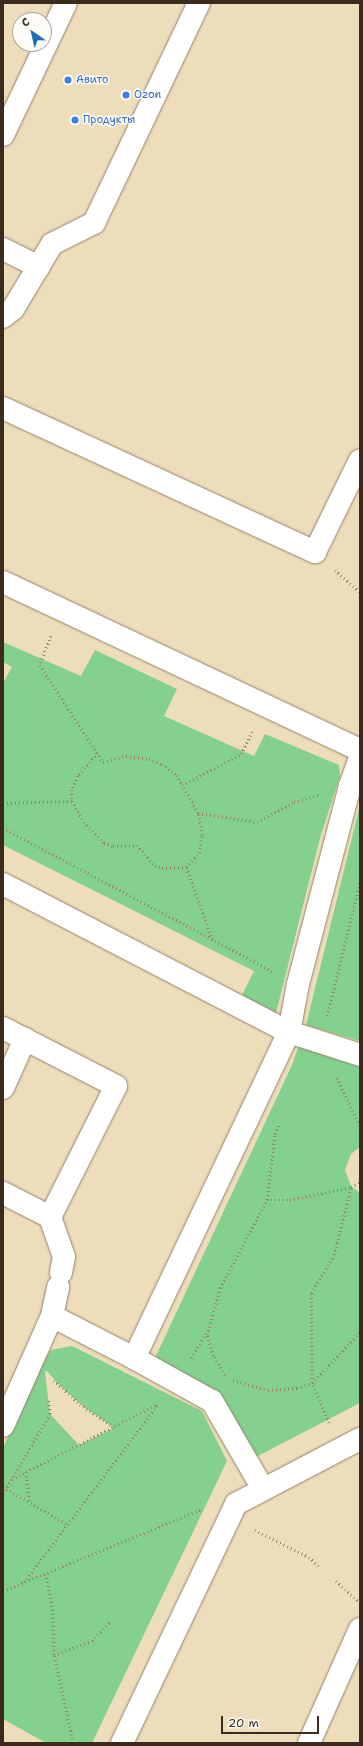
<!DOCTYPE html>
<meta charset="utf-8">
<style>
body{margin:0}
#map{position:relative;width:363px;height:1746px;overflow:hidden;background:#edddbb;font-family:"Shantell Sans",sans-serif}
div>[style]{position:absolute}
.green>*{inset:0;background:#84d18f}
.path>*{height:2.5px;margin-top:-1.25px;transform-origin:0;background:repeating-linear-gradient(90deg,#94846c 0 1px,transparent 0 4px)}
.roads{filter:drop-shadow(0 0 1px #94846c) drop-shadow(0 0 1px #94846c)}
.minor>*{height:22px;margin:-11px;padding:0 11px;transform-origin:11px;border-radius:11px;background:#fff}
.dots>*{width:11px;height:11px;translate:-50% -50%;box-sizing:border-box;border:2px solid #fdfcf7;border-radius:50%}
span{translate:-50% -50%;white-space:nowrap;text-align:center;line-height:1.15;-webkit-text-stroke:3px #fdfcf7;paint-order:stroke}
.shop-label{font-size:11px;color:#366cbe}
.left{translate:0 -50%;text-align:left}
.frame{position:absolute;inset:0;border:4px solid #3b2a1e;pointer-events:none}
.north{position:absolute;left:12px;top:12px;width:40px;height:40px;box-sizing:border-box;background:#fdfcf7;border:1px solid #afa8a0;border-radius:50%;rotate:326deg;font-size:11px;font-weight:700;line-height:16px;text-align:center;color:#3b2a1e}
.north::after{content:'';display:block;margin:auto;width:14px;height:18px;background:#1f6fb2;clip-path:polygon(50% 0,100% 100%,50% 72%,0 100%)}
.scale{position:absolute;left:221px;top:1716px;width:98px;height:18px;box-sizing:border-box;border:2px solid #3b2a1e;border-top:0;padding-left:5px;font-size:12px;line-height:14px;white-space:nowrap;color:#3b2a1e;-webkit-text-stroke:3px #fdfcf7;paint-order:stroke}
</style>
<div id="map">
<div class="green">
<i style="clip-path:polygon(3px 642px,81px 676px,95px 650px,177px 689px,164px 716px,254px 756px,265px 734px,339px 765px,340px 776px,320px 838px,276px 1013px,242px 995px,254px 971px,3px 845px,3px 683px,12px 667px,3px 662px)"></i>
<i style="clip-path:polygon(360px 805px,360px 1041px,306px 1025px)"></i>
<i style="clip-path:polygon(300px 1042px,360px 1063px,360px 1147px,351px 1154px,345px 1170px,351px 1186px,360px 1193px,360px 1403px,252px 1459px,155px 1358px,292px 1065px)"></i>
<i style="clip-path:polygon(evenodd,72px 1346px,202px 1411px,227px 1461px,92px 1743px,46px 1743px,3px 1719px,3px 1448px,40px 1366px,51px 1350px,72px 1346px,47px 1371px,59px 1385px,84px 1407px,113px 1427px,112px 1429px,79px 1445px,50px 1414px,45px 1372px,47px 1371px)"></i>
</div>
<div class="path">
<i style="left:335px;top:570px;width:33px;rotate:41deg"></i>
<i style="left:51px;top:636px;width:31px;rotate:111deg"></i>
<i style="left:40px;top:665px;width:116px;rotate:57deg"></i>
<i style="left:103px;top:762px;width:24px;rotate:-15deg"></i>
<i style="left:126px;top:756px;width:23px;rotate:7deg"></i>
<i style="left:149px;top:759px;width:14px;rotate:21deg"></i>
<i style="left:162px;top:764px;width:19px;rotate:36deg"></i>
<i style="left:177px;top:775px;width:11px;rotate:63deg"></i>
<i style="left:98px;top:753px;width:30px;rotate:131deg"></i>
<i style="left:78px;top:776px;width:15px;rotate:113deg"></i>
<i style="left:72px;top:790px;width:11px;rotate:90deg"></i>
<i style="left:72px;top:801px;width:24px;rotate:60deg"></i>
<i style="left:84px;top:822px;width:29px;rotate:46deg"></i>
<i style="left:104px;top:843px;width:9px;rotate:18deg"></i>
<i style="left:113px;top:846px;width:24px;rotate:-2deg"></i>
<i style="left:137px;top:845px;width:28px;rotate:49deg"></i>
<i style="left:155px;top:866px;width:7px;rotate:16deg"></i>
<i style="left:162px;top:868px;width:24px;rotate:-2deg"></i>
<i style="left:3px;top:803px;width:69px;rotate:-1.7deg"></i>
<i style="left:198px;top:813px;width:60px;rotate:8.7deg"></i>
<i style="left:257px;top:822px;width:42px;rotate:-28.4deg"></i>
<i style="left:294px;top:802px;width:25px;rotate:-16deg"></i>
<i style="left:3px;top:828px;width:305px;rotate:28deg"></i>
<i style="left:212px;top:940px;width:77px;rotate:-109.6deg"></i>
<i style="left:186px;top:867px;width:19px;rotate:-47deg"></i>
<i style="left:199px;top:853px;width:18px;rotate:-81deg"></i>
<i style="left:202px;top:835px;width:22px;rotate:-100deg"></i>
<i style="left:198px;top:813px;width:32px;rotate:-120deg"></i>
<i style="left:182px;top:785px;width:67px;rotate:-27.7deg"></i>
<i style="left:241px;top:754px;width:25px;rotate:-64deg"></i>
<i style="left:327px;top:1016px;width:138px;rotate:-76.2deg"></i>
<i style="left:337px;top:1078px;width:53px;rotate:64.4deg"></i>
<i style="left:267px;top:1200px;width:23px"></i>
<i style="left:290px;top:1200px;width:62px;rotate:-12deg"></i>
<i style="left:191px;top:1358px;width:29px;rotate:-59deg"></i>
<i style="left:225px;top:1375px;width:22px;rotate:-122deg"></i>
<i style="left:213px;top:1356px;width:22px;rotate:-106deg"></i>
<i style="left:207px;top:1335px;width:49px;rotate:-74.5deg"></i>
<i style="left:220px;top:1288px;width:100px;rotate:-61.9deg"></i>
<i style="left:267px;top:1200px;width:66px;rotate:-83.1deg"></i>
<i style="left:275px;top:1134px;width:11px;rotate:-68deg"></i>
<i style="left:54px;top:1380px;width:35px;rotate:43deg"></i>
<i style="left:80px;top:1404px;width:41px;rotate:34.1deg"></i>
<i style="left:233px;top:1380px;width:36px;rotate:16deg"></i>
<i style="left:268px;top:1390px;width:29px;rotate:-4deg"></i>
<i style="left:297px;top:1388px;width:16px;rotate:-18deg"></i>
<i style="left:312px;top:1383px;width:70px;rotate:-46.7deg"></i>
<i style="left:329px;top:1423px;width:43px;rotate:-113deg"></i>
<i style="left:312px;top:1383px;width:90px;rotate:-90.6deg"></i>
<i style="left:311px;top:1293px;width:44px;rotate:-58.8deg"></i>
<i style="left:334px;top:1255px;width:70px;rotate:-76deg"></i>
<i style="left:351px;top:1187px;width:10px;rotate:-29deg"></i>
<i style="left:26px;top:1472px;width:29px;rotate:82deg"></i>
<i style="left:12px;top:1479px;width:163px;rotate:-27.3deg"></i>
<i style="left:3px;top:1487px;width:74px;rotate:30deg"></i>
<i style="left:3px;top:1494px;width:93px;rotate:-59.6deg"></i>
<i style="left:50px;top:1414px;width:16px;rotate:-97deg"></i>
<i style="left:255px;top:1530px;width:60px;rotate:26.6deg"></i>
<i style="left:309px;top:1557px;width:13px;rotate:42deg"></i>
<i style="left:46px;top:1574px;width:37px;rotate:79deg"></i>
<i style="left:53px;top:1610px;width:45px;rotate:88.7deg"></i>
<i style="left:336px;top:1581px;width:30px;rotate:42deg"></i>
<i style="left:24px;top:1582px;width:223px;rotate:-53deg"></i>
<i style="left:3px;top:1591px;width:215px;rotate:-22.4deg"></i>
<i style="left:73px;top:1743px;width:90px;rotate:-102.2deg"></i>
<i style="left:54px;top:1655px;width:40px;rotate:-20.2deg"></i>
<i style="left:92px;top:1641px;width:26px;rotate:-47deg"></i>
</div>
<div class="roads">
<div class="minor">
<i style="left:3px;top:135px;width:146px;rotate:-64.5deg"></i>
<i style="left:3px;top:249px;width:40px;rotate:26.6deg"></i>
<i style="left:3px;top:317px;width:13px;rotate:-39deg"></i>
<i style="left:13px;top:309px;width:76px;rotate:-59deg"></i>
<i style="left:52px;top:244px;width:47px;rotate:-26.6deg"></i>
<i style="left:94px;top:223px;width:244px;rotate:-64.5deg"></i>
<i style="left:3px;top:408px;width:344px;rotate:24.8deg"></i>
<i style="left:315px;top:552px;width:102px;rotate:-63.9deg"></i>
<i style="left:3px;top:582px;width:395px;rotate:25.2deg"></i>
<i style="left:360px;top:758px;width:30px;rotate:110deg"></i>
<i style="left:350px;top:786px;width:205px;rotate:104.7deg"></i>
<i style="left:298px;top:984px;width:49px;rotate:100.6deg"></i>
<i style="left:289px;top:1032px;width:75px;rotate:17.9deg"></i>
<i style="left:3px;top:884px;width:322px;rotate:27.4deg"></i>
<i style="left:289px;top:1032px;width:361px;rotate:115.4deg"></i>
<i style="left:134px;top:1358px;width:92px;rotate:-152.9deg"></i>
<i style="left:52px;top:1316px;width:120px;rotate:114deg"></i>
<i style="left:3px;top:1028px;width:127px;rotate:27.2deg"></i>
<i style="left:116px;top:1086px;width:147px;rotate:116.7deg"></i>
<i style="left:50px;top:1217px;width:53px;rotate:-152.9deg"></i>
<i style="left:3px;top:1088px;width:54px;rotate:-65.8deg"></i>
<i style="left:50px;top:1217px;width:42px;rotate:70.7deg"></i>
<i style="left:64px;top:1257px;width:16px;rotate:101deg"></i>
<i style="left:52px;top:1316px;width:30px;rotate:-78deg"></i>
<i style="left:134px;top:1358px;width:89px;rotate:28.9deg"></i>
<i style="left:212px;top:1401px;width:102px;rotate:59.9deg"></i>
<i style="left:122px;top:1743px;width:265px;rotate:-64.5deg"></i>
<i style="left:236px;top:1504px;width:140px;rotate:-27.7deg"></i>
<i style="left:309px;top:1743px;width:125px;rotate:-65.9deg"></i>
</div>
</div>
<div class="dots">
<i style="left:68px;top:80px;background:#3f7fe0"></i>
<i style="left:126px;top:95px;background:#3f7fe0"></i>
<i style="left:75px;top:120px;background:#3f7fe0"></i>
</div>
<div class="shop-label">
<span class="left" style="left:76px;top:80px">Авито</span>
<span class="left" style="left:134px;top:95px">Ozon</span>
<span class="left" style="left:83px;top:120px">Продукты</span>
</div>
<div class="frame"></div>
<div class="north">С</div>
<div class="scale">20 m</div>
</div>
